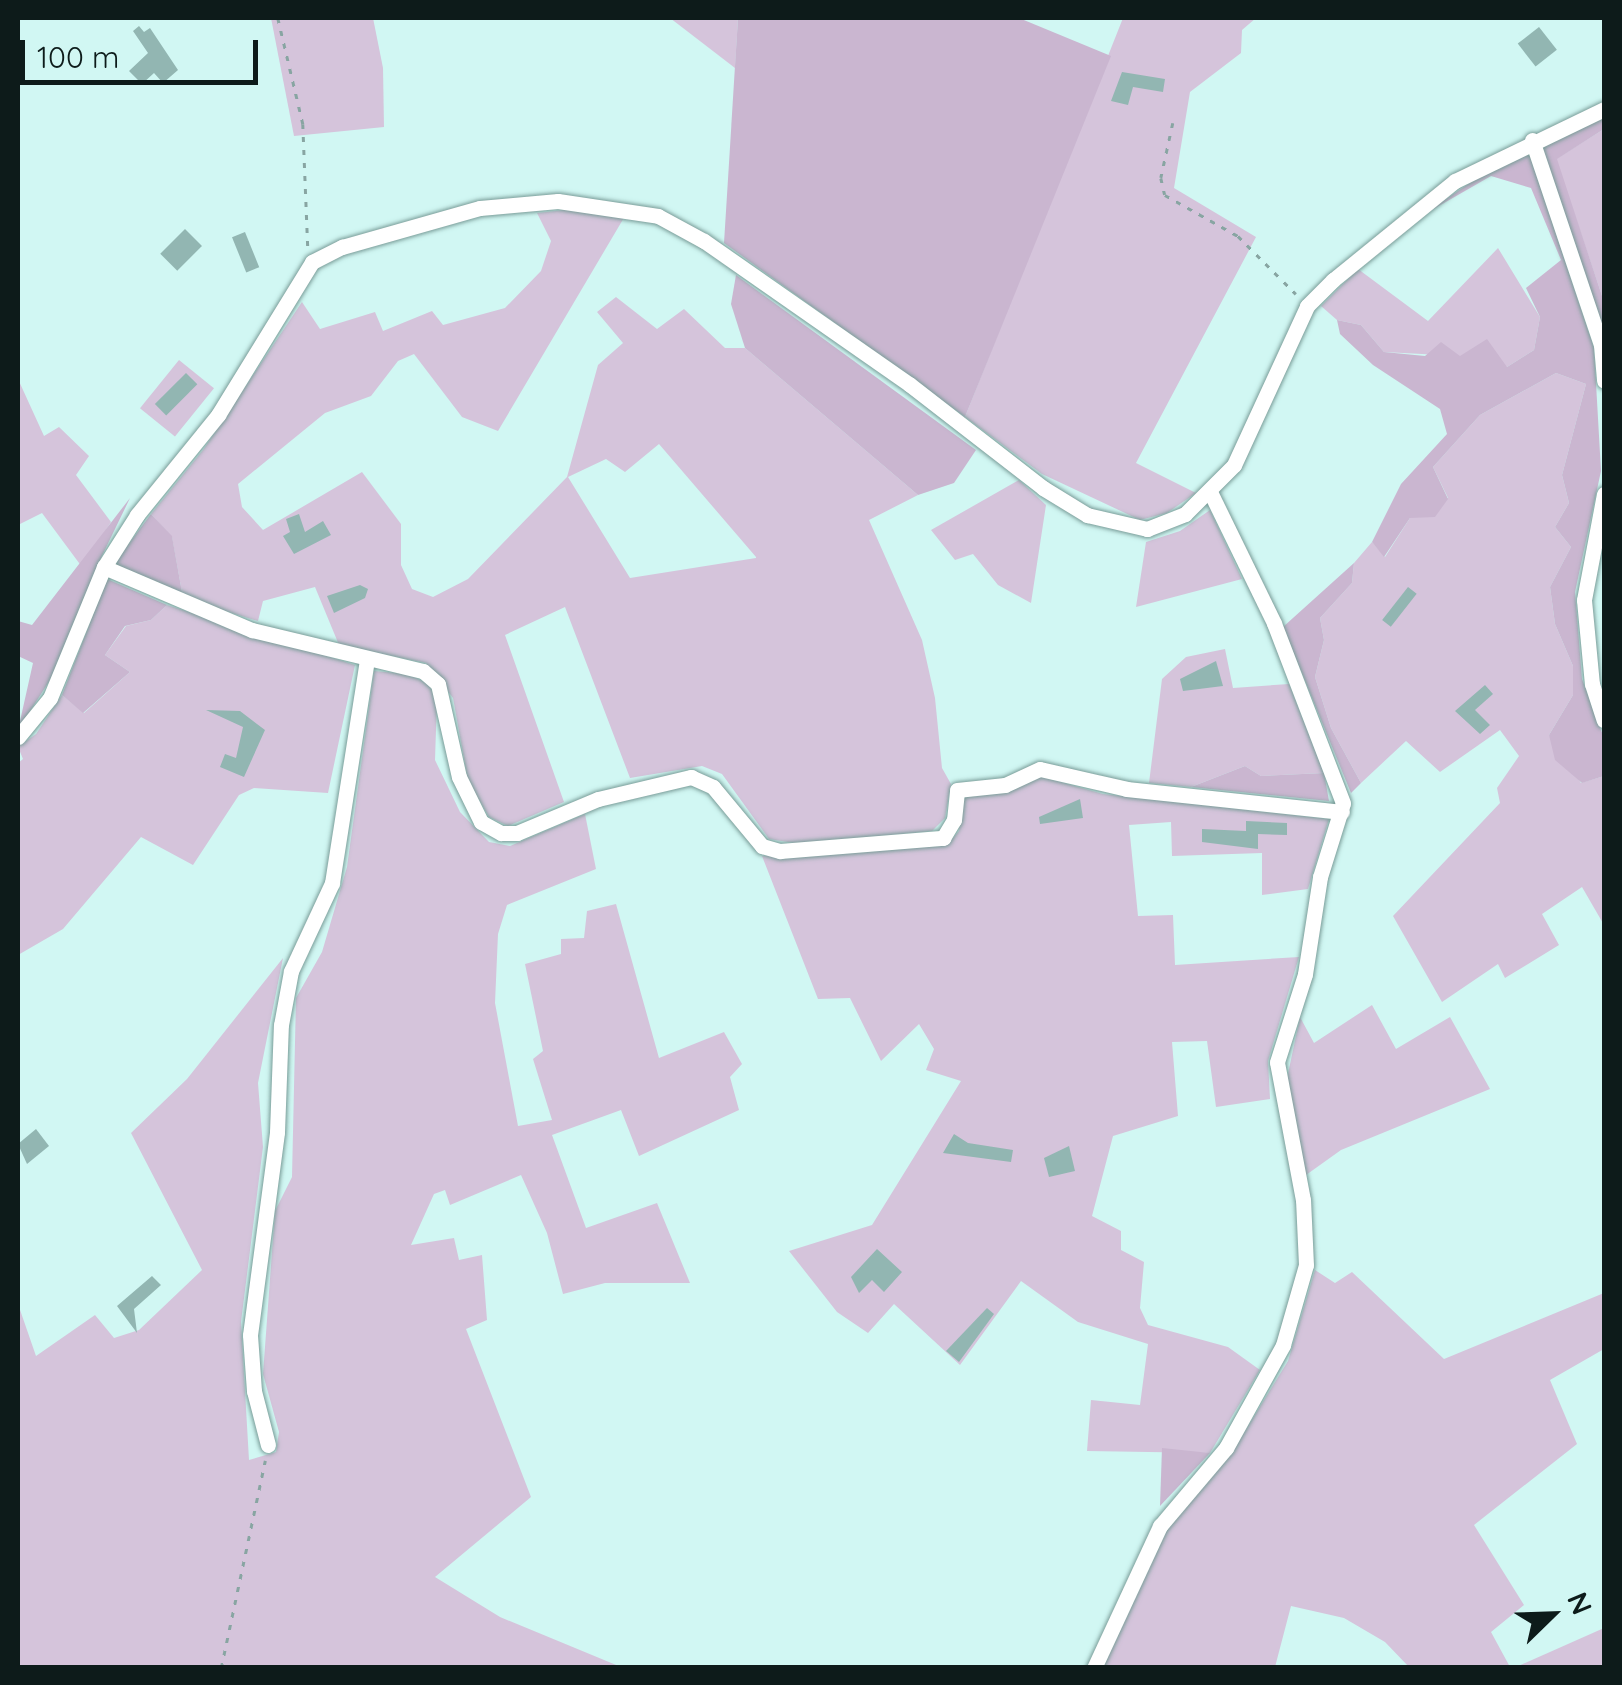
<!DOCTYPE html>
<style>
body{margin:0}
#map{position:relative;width:1622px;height:1685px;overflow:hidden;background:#d1f7f3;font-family:Quicksand,sans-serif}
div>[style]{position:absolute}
.green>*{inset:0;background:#d5c4db;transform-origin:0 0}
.forest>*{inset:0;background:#cab6d0}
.building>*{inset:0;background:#92b6b2;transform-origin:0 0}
.path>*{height:2.5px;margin-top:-1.25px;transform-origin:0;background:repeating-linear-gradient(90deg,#88a5a2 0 5px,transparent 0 13px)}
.roads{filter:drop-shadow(0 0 2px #799c98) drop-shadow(0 0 2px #799c98)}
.minor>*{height:15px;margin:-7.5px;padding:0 7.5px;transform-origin:7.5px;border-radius:7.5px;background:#fff}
span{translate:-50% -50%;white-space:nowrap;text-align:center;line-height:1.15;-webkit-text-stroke:9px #d1f7f3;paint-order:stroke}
.frame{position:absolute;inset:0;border:20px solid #0d1b1a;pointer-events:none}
.north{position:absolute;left:1502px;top:1565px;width:100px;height:100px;-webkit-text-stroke:8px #d1f7f3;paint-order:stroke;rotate:67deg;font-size:28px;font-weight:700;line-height:40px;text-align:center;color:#0d1b1a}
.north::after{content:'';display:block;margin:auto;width:35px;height:45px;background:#0d1b1a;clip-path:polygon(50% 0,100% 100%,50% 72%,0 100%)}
.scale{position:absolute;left:20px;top:40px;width:238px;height:45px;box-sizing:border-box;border:5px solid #0d1b1a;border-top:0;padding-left:12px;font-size:30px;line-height:35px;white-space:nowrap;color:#0d1b1a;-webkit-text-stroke:8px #d1f7f3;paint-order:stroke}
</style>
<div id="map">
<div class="green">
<i style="clip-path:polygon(271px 18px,373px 18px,383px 68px,384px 127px,294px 136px)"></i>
<i style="clip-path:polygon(670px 18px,738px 18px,735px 68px)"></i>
<i style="clip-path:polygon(1123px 18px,1256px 18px,1242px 30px,1241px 53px,1190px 92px,1174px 188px,1256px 237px,1136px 463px,1196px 493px,1167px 513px,1140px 520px,1042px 474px,965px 417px)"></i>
<i style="clip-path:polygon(1604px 129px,1604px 302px,1556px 159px)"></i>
<i style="clip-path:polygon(evenodd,573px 209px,625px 216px,498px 431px,462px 417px,414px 354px,398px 361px,371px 396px,325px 413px,238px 484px,242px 507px,263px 530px,362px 472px,401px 524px,401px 565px,412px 589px,433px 597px,468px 579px,567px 477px,598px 365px,623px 343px,597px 312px,616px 297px,657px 329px,684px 309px,725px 348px,745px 348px,918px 495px,869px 520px,922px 640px,935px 698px,942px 768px,951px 784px,945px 818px,932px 831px,800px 844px,769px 839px,722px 774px,702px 766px,630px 778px,565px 607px,505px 635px,564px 802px,508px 826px,489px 817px,468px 781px,453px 698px,426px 663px,339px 645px,315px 587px,263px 601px,258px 621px,183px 598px,172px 537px,151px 514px,203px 450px,302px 302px,320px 329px,375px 312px,383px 331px,432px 311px,443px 325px,505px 308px,541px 271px,551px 241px,537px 213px,573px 209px,659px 444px,756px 557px,756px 558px,630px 578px,568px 477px,606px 459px,625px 472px,659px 444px)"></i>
<i style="clip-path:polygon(1498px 248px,1540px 317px,1534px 350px,1507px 367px,1460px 356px,1384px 352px,1361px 325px,1337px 320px,1321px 306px,1358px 269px,1428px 321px)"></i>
<i style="left:179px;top:360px;width:45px;height:62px;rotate:39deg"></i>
<i style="clip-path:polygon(1556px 373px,1586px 384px,1562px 475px,1569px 503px,1555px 527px,1571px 547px,1550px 587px,1555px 624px,1573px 666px,1573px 695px,1549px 735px,1581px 783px,1604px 776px,1604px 925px,1582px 887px,1542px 914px,1559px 945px,1505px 978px,1498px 964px,1442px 1002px,1393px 916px,1500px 803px,1497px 788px,1519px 756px,1500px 730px,1440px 772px,1406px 741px,1361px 783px,1331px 728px,1315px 677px,1324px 640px,1320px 618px,1352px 583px,1354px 563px,1372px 542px,1385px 557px,1410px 518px,1448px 498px,1433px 467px,1480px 415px)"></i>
<i style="clip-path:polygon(18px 379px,44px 436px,59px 427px,89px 456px,76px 475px,111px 522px,82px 567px,42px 513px,18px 525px)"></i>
<i style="clip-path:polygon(1019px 480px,1046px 505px,1031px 603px,998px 585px,973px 554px,955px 560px,931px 530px)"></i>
<i style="clip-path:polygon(1210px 510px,1242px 579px,1136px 607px,1146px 542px,1180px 531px)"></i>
<i style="clip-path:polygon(167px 605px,355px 665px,328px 793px,254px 788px,239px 795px,193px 865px,141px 837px,63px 929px,18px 955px,18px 763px,23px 759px,18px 747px,36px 734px,62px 695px,84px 713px,130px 672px,105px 655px,126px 626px,151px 620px)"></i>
<i style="clip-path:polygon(1225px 649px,1233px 688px,1289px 684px,1324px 773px,1261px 776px,1245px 766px,1191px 787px,1149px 783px,1162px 679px,1186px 657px)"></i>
<i style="clip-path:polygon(374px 671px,408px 674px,428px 684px,437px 700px,435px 760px,460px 812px,489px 842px,510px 846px,585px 814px,596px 869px,507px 905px,498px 934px,495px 1003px,518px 1126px,552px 1120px,533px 1059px,543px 1051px,525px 964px,561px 954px,561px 939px,584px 938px,587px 911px,616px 904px,659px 1058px,724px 1032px,742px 1064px,730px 1077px,739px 1110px,639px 1156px,621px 1110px,552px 1135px,586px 1228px,657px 1203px,690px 1283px,605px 1283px,563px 1294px,547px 1233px,521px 1175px,450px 1205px,445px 1190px,434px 1194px,411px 1245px,454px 1238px,459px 1260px,482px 1255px,487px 1320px,466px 1329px,531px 1497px,435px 1577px,500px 1617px,621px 1667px,18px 1667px,18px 1304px,36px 1356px,95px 1315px,114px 1338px,139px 1330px,202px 1270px,131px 1133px,187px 1079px,283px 958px,258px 1083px,263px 1147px,241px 1322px,249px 1460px,276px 1452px,279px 1432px,263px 1374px,275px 1211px,292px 1177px,296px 998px,322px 952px,347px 867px)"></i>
<i style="clip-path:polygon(1036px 775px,1103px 794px,1329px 819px,1308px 889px,1262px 895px,1262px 853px,1172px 856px,1171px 822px,1129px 825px,1138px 916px,1173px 915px,1175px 965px,1299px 957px,1268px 1061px,1270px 1099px,1216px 1107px,1207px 1041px,1172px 1042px,1178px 1116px,1113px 1136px,1092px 1216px,1121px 1231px,1121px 1250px,1144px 1262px,1140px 1308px,1148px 1325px,1228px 1347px,1260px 1370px,1210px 1453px,1087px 1451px,1091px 1400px,1140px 1405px,1148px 1344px,1078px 1322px,1021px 1281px,960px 1365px,894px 1304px,868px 1333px,837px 1312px,789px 1251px,872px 1225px,961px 1081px,926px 1070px,934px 1049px,919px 1024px,881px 1061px,850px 998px,818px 999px,762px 856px,947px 845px,959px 831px,963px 794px)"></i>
<i style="clip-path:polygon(1372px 1005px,1396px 1049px,1450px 1017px,1490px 1089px,1341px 1150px,1306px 1175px,1285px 1088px,1300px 1017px,1314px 1043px)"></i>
<i style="clip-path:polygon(1315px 1270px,1335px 1283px,1352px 1272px,1444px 1359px,1604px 1293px,1604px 1349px,1550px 1380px,1577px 1444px,1474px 1525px,1524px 1605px,1491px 1632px,1510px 1667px,1409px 1667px,1385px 1642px,1344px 1618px,1291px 1606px,1275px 1667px,1103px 1668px,1160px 1532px,1231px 1454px,1288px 1361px)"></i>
<i style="clip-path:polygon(1604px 1628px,1604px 1667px,1516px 1667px)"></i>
</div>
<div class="forest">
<i style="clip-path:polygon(738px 18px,1019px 18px,1111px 56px,965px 417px,724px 243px)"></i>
<i style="clip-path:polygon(1604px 118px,1604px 129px,1557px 159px,1604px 302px,1604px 333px,1540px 142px)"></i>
<i style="clip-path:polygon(1529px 153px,1594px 348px,1601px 471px,1575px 592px,1582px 679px,1604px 738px,1604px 776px,1582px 783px,1555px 760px,1549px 735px,1573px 695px,1573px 666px,1555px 624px,1550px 587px,1571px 547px,1555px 527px,1569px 503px,1562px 475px,1586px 384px,1556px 373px,1480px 415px,1433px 467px,1448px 499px,1435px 517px,1410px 518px,1384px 557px,1372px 542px,1401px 484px,1447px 434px,1440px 409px,1373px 365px,1340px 334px,1337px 320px,1361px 325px,1384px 352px,1425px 356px,1441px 342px,1460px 356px,1487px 339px,1507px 367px,1534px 350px,1540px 317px,1526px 288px,1561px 260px,1531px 188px,1491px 176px,1418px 218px,1495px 166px)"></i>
<i style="clip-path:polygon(736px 275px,976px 450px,954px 483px,918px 495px,745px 348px,731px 304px)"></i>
<i style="clip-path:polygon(130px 498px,99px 562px,66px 655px,18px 730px,33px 663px,18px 656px,18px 621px,32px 625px)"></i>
<i style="clip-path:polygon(151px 514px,172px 536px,183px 598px,113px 565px)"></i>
<i style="clip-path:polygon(1354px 563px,1352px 583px,1320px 618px,1324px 640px,1315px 677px,1331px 728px,1361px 783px,1351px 793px,1283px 627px)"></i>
<i style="clip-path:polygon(107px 579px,167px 605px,151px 620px,125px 626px,105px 655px,130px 672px,83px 713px,62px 695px)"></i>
<i style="clip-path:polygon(1245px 766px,1261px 776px,1324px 773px,1329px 801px,1191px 787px)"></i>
<i style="clip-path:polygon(1162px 1448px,1210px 1453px,1160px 1506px)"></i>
</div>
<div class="building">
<i style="clip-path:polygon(139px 26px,144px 32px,150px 28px,178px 70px,163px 83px,154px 73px,142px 84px,129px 71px,148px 53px,133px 31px)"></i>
<i style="left:1539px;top:27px;width:29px;height:27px;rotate:52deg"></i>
<i style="clip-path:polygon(1122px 72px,1165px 79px,1163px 92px,1133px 87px,1128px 105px,1111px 101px)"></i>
<i style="left:185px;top:229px;width:24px;height:35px;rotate:45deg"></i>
<i style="left:245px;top:232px;width:38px;height:14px;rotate:68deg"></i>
<i style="left:186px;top:373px;width:16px;height:44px;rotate:45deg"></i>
<i style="clip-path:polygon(299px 514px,305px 532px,323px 521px,331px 535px,294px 554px,283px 536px,290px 532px,286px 519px)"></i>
<i style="clip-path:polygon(360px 585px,368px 589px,365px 598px,334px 613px,327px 596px)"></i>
<i style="left:1408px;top:587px;width:11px;height:42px;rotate:38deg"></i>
<i style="clip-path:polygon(1216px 661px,1223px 686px,1183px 691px,1180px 679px)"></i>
<i style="clip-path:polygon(1485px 685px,1493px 694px,1475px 710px,1490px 725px,1480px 734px,1455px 711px)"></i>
<i style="clip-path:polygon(206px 710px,240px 711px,265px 730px,244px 777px,220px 767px,225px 754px,236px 758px,243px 727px)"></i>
<i style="clip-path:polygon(1080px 799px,1083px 818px,1040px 824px,1039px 817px)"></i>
<i style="clip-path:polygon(1246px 821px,1287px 823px,1287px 835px,1258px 834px,1258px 849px,1202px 842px,1202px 829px,1246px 831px)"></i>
<i style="clip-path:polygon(36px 1129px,49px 1146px,27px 1164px,18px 1144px)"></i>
<i style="clip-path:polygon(954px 1134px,968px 1143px,1013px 1150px,1011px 1162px,943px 1153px)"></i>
<i style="clip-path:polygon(1069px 1146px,1075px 1171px,1049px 1177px,1044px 1158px)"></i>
<i style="clip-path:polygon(877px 1249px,902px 1272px,884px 1292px,872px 1280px,859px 1293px,851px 1277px)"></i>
<i style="clip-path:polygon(152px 1276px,161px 1285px,134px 1309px,137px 1333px,117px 1306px)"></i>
<i style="clip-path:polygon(987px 1308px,994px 1314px,959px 1362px,946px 1351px)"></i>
</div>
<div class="path">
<i style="left:278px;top:18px;width:109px;rotate:76.7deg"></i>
<i style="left:303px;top:124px;width:122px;rotate:87.7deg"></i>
<i style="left:1173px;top:123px;width:56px;rotate:102.3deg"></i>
<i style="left:1161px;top:178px;width:17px;rotate:77deg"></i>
<i style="left:1165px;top:195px;width:84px;rotate:29.3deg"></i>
<i style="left:1238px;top:236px;width:82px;rotate:45deg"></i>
<i style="left:221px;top:1668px;width:212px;rotate:-78deg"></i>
</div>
<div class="roads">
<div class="minor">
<i style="left:1532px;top:140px;width:216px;rotate:71.4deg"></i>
<i style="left:1601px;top:345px;width:36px;rotate:85deg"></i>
<i style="left:1604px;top:494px;width:108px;rotate:100.7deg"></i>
<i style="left:1584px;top:600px;width:84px;rotate:84.6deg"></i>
<i style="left:1592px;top:684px;width:38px;rotate:72deg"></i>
<i style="left:104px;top:567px;width:161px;rotate:23.1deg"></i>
<i style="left:252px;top:630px;width:176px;rotate:13.5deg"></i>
<i style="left:423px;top:671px;width:20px;rotate:41deg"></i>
<i style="left:438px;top:684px;width:95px;rotate:77.3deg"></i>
<i style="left:459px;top:777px;width:50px;rotate:63.9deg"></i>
<i style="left:481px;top:822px;width:23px;rotate:29deg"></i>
<i style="left:501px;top:833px;width:16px"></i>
<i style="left:517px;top:833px;width:88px;rotate:-22.8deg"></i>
<i style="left:598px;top:799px;width:96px;rotate:-13.3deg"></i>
<i style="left:691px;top:777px;width:24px;rotate:24deg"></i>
<i style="left:713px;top:787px;width:77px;rotate:50.3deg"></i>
<i style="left:762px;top:846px;width:19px;rotate:16deg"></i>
<i style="left:780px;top:851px;width:164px;rotate:-4.6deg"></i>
<i style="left:943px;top:838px;width:21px;rotate:-59deg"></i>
<i style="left:954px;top:820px;width:30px;rotate:-84deg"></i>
<i style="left:957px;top:790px;width:48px;rotate:-5.9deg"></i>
<i style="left:1005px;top:785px;width:38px;rotate:-25deg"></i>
<i style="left:1040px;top:769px;width:89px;rotate:12.9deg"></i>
<i style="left:1127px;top:789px;width:216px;rotate:6.1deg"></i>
<i style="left:18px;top:737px;width:50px;rotate:-50.6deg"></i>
<i style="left:50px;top:698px;width:142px;rotate:-67.6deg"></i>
<i style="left:104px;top:567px;width:62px;rotate:-57.6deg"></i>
<i style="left:137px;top:515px;width:129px;rotate:-51deg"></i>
<i style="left:218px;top:415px;width:180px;rotate:-58.4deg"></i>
<i style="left:312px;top:262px;width:34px;rotate:-27deg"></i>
<i style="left:342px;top:247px;width:143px;rotate:-15.8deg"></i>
<i style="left:480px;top:208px;width:78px;rotate:-5.1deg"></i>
<i style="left:558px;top:201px;width:101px;rotate:8.5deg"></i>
<i style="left:658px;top:216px;width:52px;rotate:28.5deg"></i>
<i style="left:704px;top:241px;width:250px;rotate:34.9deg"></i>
<i style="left:909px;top:384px;width:170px;rotate:37.8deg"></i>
<i style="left:1043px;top:488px;width:52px;rotate:31.5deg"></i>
<i style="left:1087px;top:515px;width:62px;rotate:13.1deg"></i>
<i style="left:1147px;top:529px;width:41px;rotate:-21.5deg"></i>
<i style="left:1185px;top:514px;width:69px;rotate:-45deg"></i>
<i style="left:1234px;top:465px;width:175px;rotate:-65.3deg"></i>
<i style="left:1307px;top:306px;width:37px;rotate:-45deg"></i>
<i style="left:1333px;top:280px;width:157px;rotate:-39.1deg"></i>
<i style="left:1455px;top:181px;width:165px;rotate:-25.8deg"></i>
<i style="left:268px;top:1445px;width:56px;rotate:-104.5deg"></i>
<i style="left:254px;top:1391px;width:56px;rotate:-94.1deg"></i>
<i style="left:250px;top:1335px;width:205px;rotate:-82.4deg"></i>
<i style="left:277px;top:1132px;width:107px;rotate:-87.9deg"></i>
<i style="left:281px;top:1025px;width:55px;rotate:-79.5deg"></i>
<i style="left:291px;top:971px;width:97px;rotate:-65deg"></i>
<i style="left:332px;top:883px;width:226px;rotate:-81.1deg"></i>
<i style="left:1094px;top:1668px;width:157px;rotate:-65.1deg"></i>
<i style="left:1160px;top:1526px;width:102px;rotate:-49.8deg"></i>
<i style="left:1226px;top:1448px;width:118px;rotate:-61deg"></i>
<i style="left:1283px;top:1345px;width:83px;rotate:-74deg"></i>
<i style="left:1306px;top:1265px;width:65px;rotate:-92.6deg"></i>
<i style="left:1303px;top:1200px;width:140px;rotate:-100.7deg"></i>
<i style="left:1277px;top:1062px;width:92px;rotate:-72.3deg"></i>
<i style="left:1305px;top:974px;width:98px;rotate:-81.2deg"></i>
<i style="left:1320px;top:877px;width:77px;rotate:-72.7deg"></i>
<i style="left:1343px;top:803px;width:193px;rotate:-111deg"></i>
<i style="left:1274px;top:623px;width:144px;rotate:-116deg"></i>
</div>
</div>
<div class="frame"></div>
<div class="north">N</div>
<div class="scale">100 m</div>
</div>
